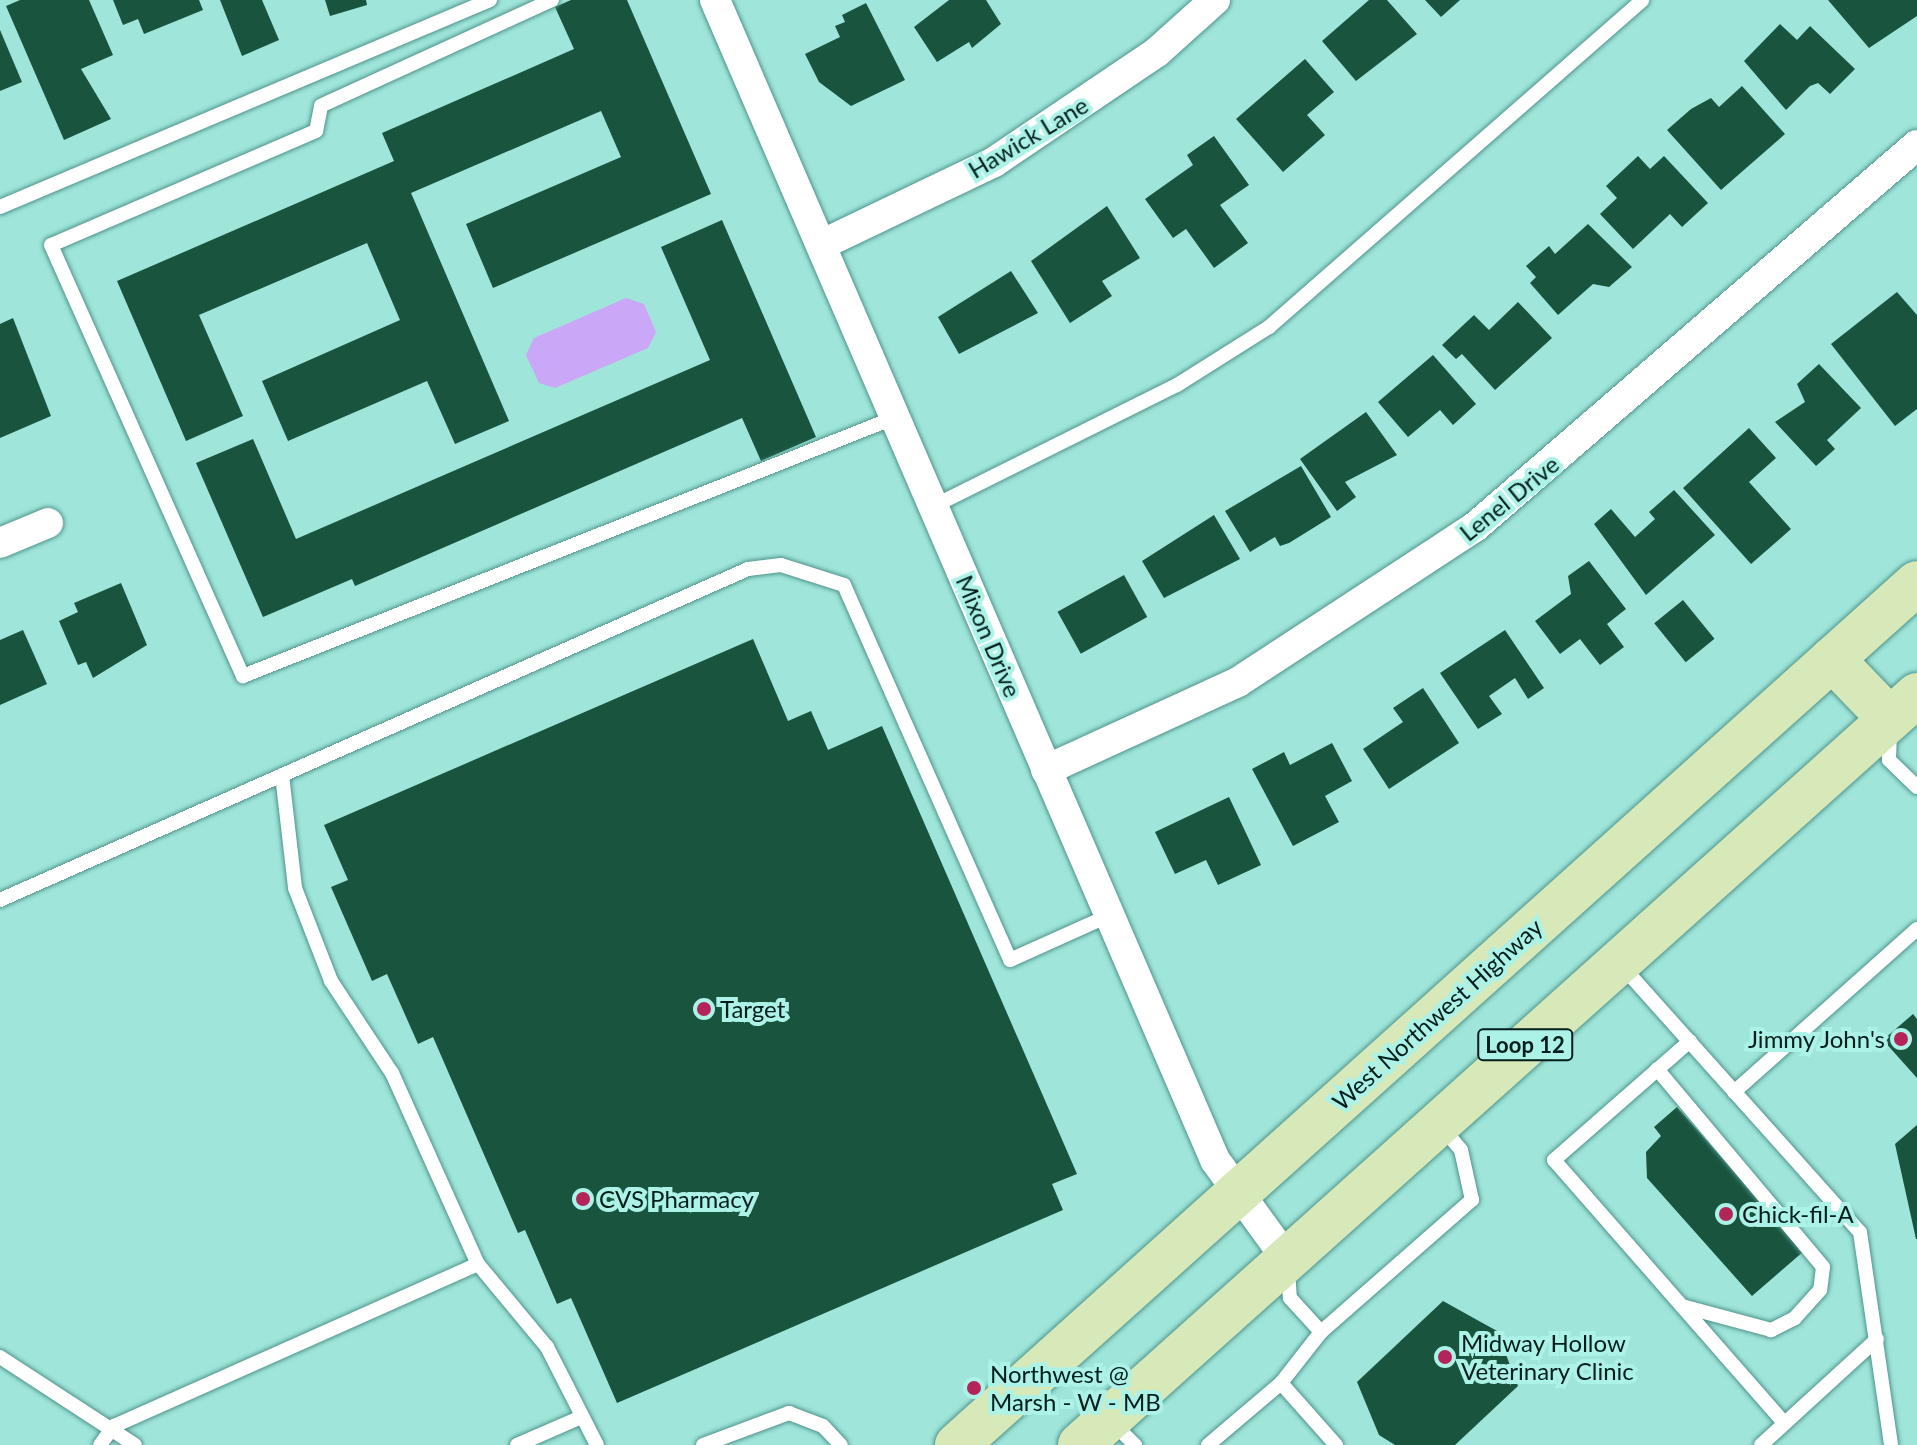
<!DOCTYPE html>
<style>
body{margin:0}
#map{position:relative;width:1917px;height:1445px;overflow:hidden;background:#9fe5da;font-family:Lato,sans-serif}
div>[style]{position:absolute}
.water>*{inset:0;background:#cba7f7}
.building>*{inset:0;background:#19543e;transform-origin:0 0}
.roads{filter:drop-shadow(0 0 2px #50948b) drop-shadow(0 0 2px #50948b)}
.lane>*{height:14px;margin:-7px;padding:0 7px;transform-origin:7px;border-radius:7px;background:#fff}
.street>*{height:30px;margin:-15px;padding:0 15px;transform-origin:15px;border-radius:15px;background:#fff}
.primary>*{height:44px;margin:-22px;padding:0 22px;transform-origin:22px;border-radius:22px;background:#d7e8b9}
.dots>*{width:22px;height:22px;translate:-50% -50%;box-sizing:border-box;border:4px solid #acf2e7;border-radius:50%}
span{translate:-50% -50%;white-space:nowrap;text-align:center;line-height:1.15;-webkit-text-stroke:8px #acf2e7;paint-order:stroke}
.shield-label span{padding:2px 6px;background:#acf2e7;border:2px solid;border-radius:6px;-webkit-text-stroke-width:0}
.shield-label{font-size:22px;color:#011e1a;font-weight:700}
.street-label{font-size:24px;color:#011e1a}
.poi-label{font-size:24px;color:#011e1a}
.left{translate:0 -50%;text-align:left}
.right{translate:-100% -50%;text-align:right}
</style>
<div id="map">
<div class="water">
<i style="clip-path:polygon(626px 298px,644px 304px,656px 332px,648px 348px,555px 388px,539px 383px,526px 355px,534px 338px)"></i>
</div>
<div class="building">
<i style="clip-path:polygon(20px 0,89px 0,113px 55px,81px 69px,111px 119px,64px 140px,6px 6px)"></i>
<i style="clip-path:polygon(113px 0,199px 0,203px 10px,144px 34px,138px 19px,123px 25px)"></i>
<i style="clip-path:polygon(220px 0,262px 0,279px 40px,242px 56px)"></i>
<i style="clip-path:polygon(325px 0,366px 0,367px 5px,330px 16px)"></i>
<i style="clip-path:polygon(571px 0,627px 0,711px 194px,493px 288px,466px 224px,621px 157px,601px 111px,411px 193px,509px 421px,455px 444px,427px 381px,288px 441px,262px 381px,400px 320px,367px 243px,199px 315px,243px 416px,186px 441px,117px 281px,394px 161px,382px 133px,574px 49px,555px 7px)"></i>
<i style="clip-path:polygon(949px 0,986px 0,1001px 24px,972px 48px,969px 42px,937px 62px,914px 27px)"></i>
<i style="clip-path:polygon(1369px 0,1387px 0,1417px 34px,1356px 81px,1322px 41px)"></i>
<i style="clip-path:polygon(1425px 0,1460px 0,1441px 17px)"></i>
<i style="clip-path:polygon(1828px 0,1917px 0,1917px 16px,1869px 48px)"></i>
<i style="clip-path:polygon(866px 3px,905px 80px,851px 106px,819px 82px,805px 54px,840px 37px,835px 26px,845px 22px,842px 15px)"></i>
<i style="clip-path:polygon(1780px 24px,1797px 40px,1810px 26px,1855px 69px,1830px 94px,1818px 83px,1810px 86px,1786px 110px,1744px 61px)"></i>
<i style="clip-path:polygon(0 30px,22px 82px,0 91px)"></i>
<i style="clip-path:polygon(1305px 59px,1334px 92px,1307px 115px,1325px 135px,1283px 172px,1236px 119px)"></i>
<i style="clip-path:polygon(1742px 86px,1785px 134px,1721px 190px,1667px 130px,1691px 109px,1711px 98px,1719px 107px)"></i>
<i style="clip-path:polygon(1214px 136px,1249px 185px,1220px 205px,1248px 243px,1214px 268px,1186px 229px,1173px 238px,1145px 199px,1193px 165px,1187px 155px)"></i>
<i style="clip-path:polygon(1638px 156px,1650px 169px,1664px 156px,1708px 203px,1682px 227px,1670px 214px,1633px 249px,1600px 214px,1617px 198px,1606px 186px)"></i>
<i style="clip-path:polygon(1107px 206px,1140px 258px,1102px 281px,1112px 296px,1070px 323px,1031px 261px)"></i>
<i style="clip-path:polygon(722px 220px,816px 437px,761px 461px,742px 418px,355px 586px,352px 579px,263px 617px,196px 463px,253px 439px,296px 539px,710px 360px,661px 247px)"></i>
<i style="clip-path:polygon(1588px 224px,1632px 267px,1609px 287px,1593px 284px,1558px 315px,1530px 283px,1536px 277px,1526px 266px,1549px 246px,1555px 254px)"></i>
<i style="clip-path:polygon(1011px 271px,1038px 313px,959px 354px,938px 317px)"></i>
<i style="clip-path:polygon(1897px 292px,1917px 315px,1917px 409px,1895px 426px,1831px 344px)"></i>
<i style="clip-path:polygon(1518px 302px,1552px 338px,1495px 390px,1462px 354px,1456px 359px,1442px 345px,1474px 315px,1489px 330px)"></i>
<i style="clip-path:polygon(13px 318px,51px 416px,0 438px,0 324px)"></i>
<i style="clip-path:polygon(1433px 355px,1476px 404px,1453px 425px,1440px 410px,1408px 437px,1378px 402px)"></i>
<i style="clip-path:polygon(1819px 364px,1861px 408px,1827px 440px,1835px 449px,1816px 466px,1775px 422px,1805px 402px,1797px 384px)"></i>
<i style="clip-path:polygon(1366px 412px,1397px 455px,1345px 482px,1356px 497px,1337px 511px,1300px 459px)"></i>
<i style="clip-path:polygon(1749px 428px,1776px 458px,1749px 482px,1791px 529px,1751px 564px,1683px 488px)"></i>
<i style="clip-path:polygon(1301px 466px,1331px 517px,1289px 543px,1280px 546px,1275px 537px,1250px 552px,1225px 511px)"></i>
<i style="clip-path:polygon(1674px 490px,1715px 535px,1646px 595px,1594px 524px,1611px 509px,1635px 537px,1655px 519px,1649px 512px)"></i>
<i style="clip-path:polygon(1214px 515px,1240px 559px,1164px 598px,1142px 561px)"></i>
<i style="clip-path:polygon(1589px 561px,1626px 609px,1607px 624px,1624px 647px,1600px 665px,1580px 639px,1560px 654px,1535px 621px,1571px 594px,1568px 576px)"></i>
<i style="left:1124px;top:575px;width:48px;height:76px;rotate:61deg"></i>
<i style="clip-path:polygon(121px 583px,147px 645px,93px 678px,86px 662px,78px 665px,59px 621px,78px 612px,74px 603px)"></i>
<i style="left:1683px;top:600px;width:50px;height:37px;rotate:51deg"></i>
<i style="clip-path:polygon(23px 630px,47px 684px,0 705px,0 640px)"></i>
<i style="clip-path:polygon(1505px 630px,1544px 688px,1528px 699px,1515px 678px,1489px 696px,1502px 714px,1478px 729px,1440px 673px)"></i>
<i style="clip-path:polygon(753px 639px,788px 721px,811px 711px,828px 750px,882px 726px,1077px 1174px,1052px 1184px,1063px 1210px,617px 1403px,571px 1298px,557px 1304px,525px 1230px,518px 1233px,433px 1037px,418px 1044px,387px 974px,372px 981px,331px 887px,348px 880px,324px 825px)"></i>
<i style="clip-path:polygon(1423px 688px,1459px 743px,1389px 789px,1363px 749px,1403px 722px,1393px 708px)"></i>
<i style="clip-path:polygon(1332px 743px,1352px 781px,1325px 796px,1339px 822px,1293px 846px,1252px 769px,1284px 752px,1290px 765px)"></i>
<i style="clip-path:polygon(1229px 797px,1261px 865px,1218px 885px,1206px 860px,1175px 874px,1155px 832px)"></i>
<i style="clip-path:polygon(1913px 1014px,1917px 1019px,1917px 1078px,1883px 1040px)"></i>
<i style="clip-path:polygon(1677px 1107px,1804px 1251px,1752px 1296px,1647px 1178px,1646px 1152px,1661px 1136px,1654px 1127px)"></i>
<i style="clip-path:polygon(1917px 1125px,1917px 1239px,1916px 1239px,1895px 1144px)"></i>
<i style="clip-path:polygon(1443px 1301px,1497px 1331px,1518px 1386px,1455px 1445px,1395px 1445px,1379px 1435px,1357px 1382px)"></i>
</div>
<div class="roads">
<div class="lane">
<i style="left:552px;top:0;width:254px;rotate:155.4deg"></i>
<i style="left:321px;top:106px;width:25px;rotate:101deg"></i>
<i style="left:316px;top:131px;width:288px;rotate:156.7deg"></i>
<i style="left:51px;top:245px;width:472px;rotate:66deg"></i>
<i style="left:243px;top:676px;width:702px;rotate:-21.63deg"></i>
<i style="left:0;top:207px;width:532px;rotate:-22.9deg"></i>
<i style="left:934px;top:506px;width:271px;rotate:-26.5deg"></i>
<i style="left:1177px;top:385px;width:109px;rotate:-32.2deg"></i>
<i style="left:1269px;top:327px;width:496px;rotate:-41.2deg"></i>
<i style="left:1890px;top:731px;width:29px;rotate:92deg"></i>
<i style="left:1889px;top:760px;width:39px;rotate:44deg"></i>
<i style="left:282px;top:775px;width:114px;rotate:83.4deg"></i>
<i style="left:295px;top:888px;width:100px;rotate:68.8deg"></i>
<i style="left:331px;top:981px;width:110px;rotate:56.5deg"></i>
<i style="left:392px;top:1073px;width:209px;rotate:65.8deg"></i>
<i style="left:478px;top:1264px;width:108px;rotate:50.3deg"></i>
<i style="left:547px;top:1347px;width:110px;rotate:63deg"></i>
<i style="left:0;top:900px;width:818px;rotate:-23.87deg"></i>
<i style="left:748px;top:569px;width:33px;rotate:-7deg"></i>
<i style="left:781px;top:565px;width:66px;rotate:17.6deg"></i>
<i style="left:844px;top:585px;width:410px;rotate:66.1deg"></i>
<i style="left:1010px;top:960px;width:107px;rotate:-24.2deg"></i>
<i style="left:1621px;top:965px;width:358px;rotate:48.2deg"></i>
<i style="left:1860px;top:1232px;width:215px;rotate:81.7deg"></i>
<i style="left:1690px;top:1041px;width:181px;rotate:138.8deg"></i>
<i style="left:1554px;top:1160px;width:349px;rotate:48.8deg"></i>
<i style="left:1657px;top:1069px;width:258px;rotate:50deg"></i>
<i style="left:1823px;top:1267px;width:23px;rotate:97deg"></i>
<i style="left:1820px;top:1290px;width:38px;rotate:132deg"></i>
<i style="left:1795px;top:1318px;width:27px;rotate:153deg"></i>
<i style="left:1771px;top:1330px;width:92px;rotate:-164.9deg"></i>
<i style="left:1734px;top:1092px;width:245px;rotate:-41.7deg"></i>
<i style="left:1288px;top:1271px;width:27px;rotate:86deg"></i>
<i style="left:1290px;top:1298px;width:46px;rotate:47.6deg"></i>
<i style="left:0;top:1357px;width:161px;rotate:33.1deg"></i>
<i style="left:1281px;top:1383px;width:83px;rotate:48.4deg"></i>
<i style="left:1112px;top:1422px;width:33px;rotate:45deg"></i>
<i style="left:100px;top:1445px;width:24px;rotate:-54deg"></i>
<i style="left:114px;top:1426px;width:398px;rotate:-24deg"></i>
<i style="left:517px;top:1445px;width:68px;rotate:-23.5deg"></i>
<i style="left:703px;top:1445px;width:92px;rotate:-20.4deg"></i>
<i style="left:789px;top:1413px;width:36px;rotate:21deg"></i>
<i style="left:823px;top:1426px;width:26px;rotate:47deg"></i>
<i style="left:1208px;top:1445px;width:96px;rotate:-40.3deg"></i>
<i style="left:1281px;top:1383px;width:65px;rotate:-51.9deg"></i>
<i style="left:1321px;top:1332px;width:201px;rotate:-41.2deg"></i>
<i style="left:1472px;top:1200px;width:51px;rotate:-102.4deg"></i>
<i style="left:1461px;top:1150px;width:31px;rotate:-130deg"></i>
<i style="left:1761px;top:1445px;width:157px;rotate:-42.4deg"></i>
</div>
<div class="street">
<i style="left:715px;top:0;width:1263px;rotate:66.68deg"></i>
<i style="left:1215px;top:1160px;width:121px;rotate:54.1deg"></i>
<i style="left:823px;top:244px;width:190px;rotate:-25.6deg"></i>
<i style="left:994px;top:162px;width:197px;rotate:-34deg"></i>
<i style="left:1157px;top:52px;width:78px;rotate:-41.9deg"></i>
<i style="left:0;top:543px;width:52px;rotate:-22.6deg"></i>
<i style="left:1046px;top:770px;width:211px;rotate:-24.6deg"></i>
<i style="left:1238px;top:682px;width:283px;rotate:-33.2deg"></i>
<i style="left:1475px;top:527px;width:584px;rotate:-40.84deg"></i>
</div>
<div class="primary">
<i style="left:1832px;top:659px;width:83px;rotate:46deg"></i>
<i style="left:957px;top:1445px;width:1290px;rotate:-41.92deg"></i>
<i style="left:1080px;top:1445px;width:1124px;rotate:-41.86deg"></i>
</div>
</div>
<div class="dots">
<i style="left:704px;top:1009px;background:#b32459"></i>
<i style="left:1901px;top:1039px;background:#b32459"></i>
<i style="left:583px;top:1199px;background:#b32459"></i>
<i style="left:1726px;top:1214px;background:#b32459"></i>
<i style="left:1445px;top:1357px;background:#b32459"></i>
<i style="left:974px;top:1388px;background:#b32459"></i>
</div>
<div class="shield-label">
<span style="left:1525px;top:1045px">Loop 12</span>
</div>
<div class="street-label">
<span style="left:1028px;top:137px;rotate:-31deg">Hawick Lane</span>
<span style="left:1509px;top:498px;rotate:-39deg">Lenel Drive</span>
<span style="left:989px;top:636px;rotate:67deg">Mixon Drive</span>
<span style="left:1437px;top:1014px;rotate:-42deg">West Northwest Highway</span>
</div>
<div class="poi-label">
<span class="left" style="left:720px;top:1009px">Target</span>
<span class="right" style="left:1885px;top:1039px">Jimmy John's</span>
<span class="left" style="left:599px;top:1199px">CVS Pharmacy</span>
<span class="left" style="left:1742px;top:1214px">Chick-fil-A</span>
<span class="left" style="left:1461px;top:1357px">Midway Hollow<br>Veterinary Clinic</span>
<span class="left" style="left:990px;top:1388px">Northwest @<br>Marsh - W - MB</span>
</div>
</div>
